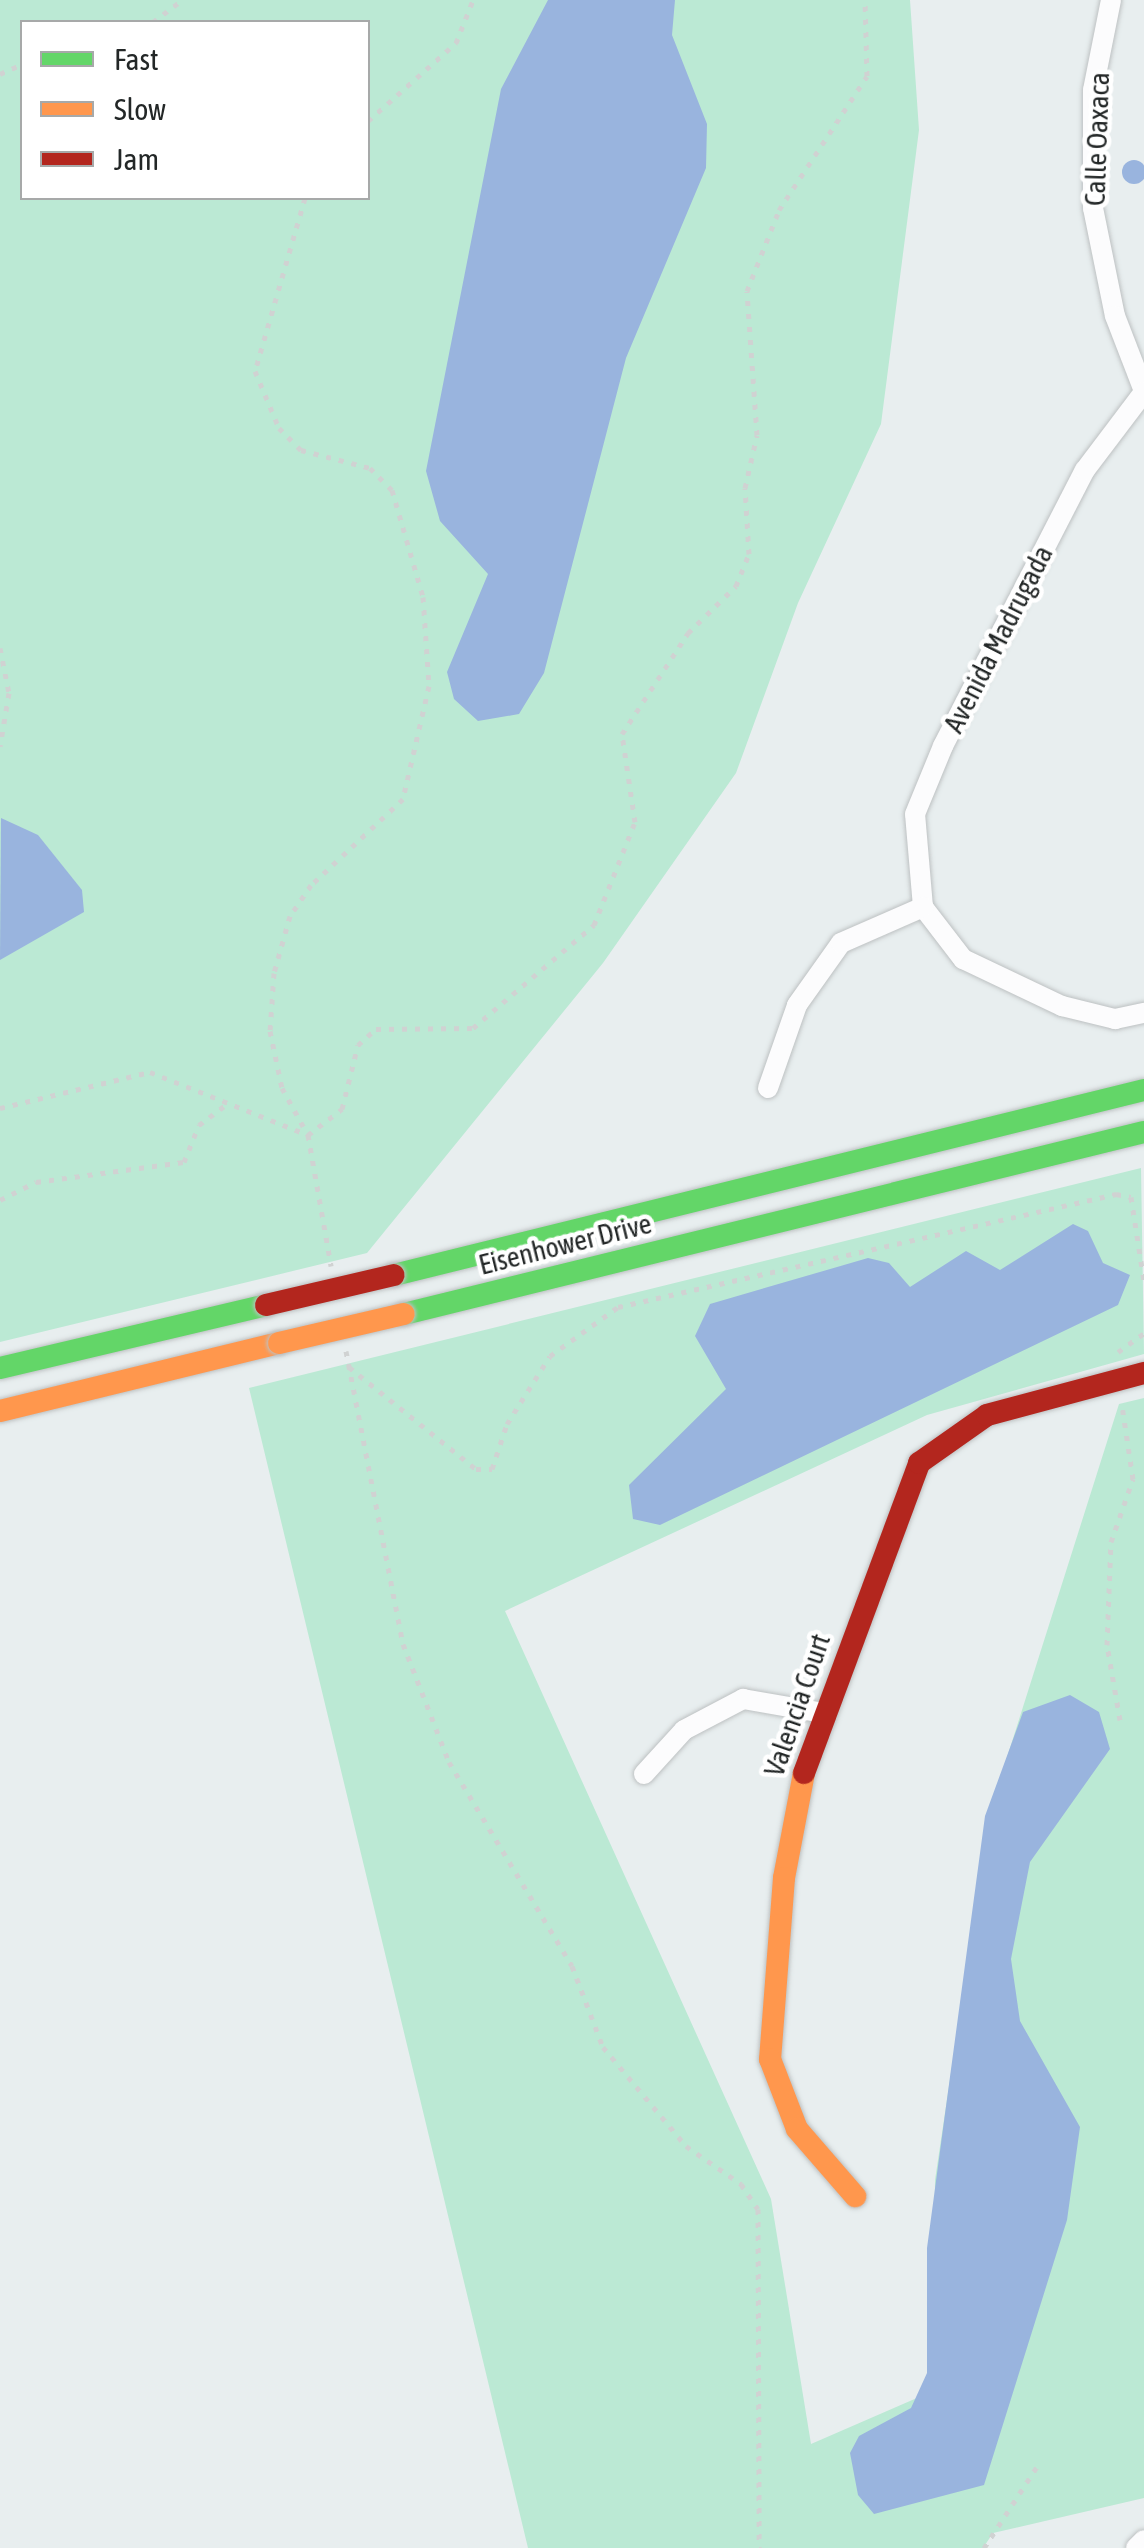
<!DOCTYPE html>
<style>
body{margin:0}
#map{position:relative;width:1144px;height:2548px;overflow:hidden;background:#e8eeef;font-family:"Asap Condensed",sans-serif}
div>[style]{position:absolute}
.green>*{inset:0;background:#bbe9d4}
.water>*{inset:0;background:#99b4de}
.round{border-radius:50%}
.path>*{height:5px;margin-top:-2.5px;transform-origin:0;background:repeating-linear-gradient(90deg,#d0d2d2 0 5px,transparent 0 13px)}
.roads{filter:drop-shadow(0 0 2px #bdc1c2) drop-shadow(0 0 2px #bdc1c2)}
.street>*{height:20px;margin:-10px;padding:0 10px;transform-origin:10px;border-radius:10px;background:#fcfcfd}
.fast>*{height:22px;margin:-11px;padding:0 11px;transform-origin:11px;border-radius:11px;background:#63d668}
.slow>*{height:22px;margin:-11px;padding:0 11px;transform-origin:11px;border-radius:11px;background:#ff974d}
.jam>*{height:22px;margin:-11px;padding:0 11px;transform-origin:11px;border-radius:11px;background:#b3261e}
.bridges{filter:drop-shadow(0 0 2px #bdc1c2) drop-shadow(0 0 2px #bdc1c2)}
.slow-bridge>*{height:22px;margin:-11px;padding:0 11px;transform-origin:11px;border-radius:11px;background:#ff974d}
.jam-bridge>*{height:22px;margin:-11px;padding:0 11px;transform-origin:11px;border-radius:11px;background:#b3261e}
span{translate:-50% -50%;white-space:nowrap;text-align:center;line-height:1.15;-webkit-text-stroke:9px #fff;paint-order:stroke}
.street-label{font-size:28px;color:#232727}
.legend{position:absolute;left:20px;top:20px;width:350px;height:180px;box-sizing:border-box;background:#fff;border:2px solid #a7a9a9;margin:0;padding:12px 18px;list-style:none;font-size:30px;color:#232727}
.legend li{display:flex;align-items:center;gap:20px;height:50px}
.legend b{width:50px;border:2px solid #a7a9a9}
</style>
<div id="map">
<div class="green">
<i style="clip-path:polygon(evenodd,0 0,910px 0,919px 130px,881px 424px,798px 603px,736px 773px,603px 963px,367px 1253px,0 1342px,0 0,22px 22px,368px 22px,368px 198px,22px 198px,22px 22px)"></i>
<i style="clip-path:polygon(1141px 1168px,1144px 1354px,927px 1415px,505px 1611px,771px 2199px,811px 2444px,933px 2391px,935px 2180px,990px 1811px,1119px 1404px,1144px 1398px,1144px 2498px,993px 2533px,983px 2548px,528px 2548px,249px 1388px)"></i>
</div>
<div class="water">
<i style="clip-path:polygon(548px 0,675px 0,672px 35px,707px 124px,706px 168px,626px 358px,544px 673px,519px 714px,478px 721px,454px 699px,447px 672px,488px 574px,440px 521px,426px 471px,501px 89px)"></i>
<i class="round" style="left:1122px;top:160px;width:24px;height:24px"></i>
<i style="clip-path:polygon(1px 818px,38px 835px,82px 890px,84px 912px,0 960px)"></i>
<i style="clip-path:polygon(1073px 1224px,1088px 1231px,1103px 1263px,1130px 1275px,1118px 1305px,660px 1525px,633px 1519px,629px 1485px,726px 1389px,695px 1336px,710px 1304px,868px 1258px,889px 1263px,910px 1287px,966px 1251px,1000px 1270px)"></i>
<i style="clip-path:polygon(1070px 1695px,1099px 1712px,1110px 1749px,1030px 1862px,1011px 1959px,1020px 2021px,1080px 2127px,1067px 2220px,984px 2485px,874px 2514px,858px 2495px,850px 2453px,859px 2436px,911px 2408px,927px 2373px,927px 2248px,985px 1816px,1023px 1712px)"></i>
</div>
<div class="path">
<i style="left:153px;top:22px;width:36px;rotate:-37deg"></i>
<i style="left:0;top:74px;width:24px;rotate:-24deg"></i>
<i style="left:368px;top:121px;width:118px;rotate:-41.6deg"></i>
<i style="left:456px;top:43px;width:46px;rotate:-68.4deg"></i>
<i style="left:305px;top:198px;width:180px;rotate:106.1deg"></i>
<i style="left:255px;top:371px;width:62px;rotate:67.2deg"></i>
<i style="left:279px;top:428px;width:31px;rotate:45deg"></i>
<i style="left:301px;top:450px;width:71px;rotate:14.6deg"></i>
<i style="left:370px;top:468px;width:31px;rotate:45deg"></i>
<i style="left:392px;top:490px;width:111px;rotate:73.8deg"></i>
<i style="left:423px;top:597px;width:89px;rotate:86.1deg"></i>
<i style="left:429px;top:686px;width:116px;rotate:103deg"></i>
<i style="left:403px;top:799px;width:126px;rotate:136.9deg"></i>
<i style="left:311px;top:885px;width:37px;rotate:124deg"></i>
<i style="left:290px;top:916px;width:59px;rotate:105.7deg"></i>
<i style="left:274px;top:973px;width:58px;rotate:93.9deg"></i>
<i style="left:270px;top:1031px;width:58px;rotate:78.1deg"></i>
<i style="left:282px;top:1088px;width:54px;rotate:61deg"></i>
<i style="left:308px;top:1135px;width:133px;rotate:80deg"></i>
<i style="left:0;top:648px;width:46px;rotate:78.7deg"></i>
<i style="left:9px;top:693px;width:54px;rotate:99.6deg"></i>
<i style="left:0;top:1108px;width:154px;rotate:-13.5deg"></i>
<i style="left:150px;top:1072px;width:170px;rotate:21.7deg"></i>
<i style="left:308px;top:1135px;width:43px;rotate:-37.4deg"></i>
<i style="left:342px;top:1109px;width:66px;rotate:-76deg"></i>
<i style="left:358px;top:1045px;width:24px;rotate:-42deg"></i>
<i style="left:376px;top:1029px;width:97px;rotate:-0.6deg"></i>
<i style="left:473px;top:1028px;width:159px;rotate:-40.4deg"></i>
<i style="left:594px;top:925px;width:111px;rotate:-68.3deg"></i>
<i style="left:635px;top:822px;width:89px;rotate:-98.4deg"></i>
<i style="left:622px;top:734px;width:121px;rotate:-56.8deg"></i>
<i style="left:688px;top:633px;width:67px;rotate:-44.4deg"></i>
<i style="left:736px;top:586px;width:35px;rotate:-68deg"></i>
<i style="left:749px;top:554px;width:66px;rotate:-93.5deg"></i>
<i style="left:745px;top:488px;width:54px;rotate:-77.2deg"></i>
<i style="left:757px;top:435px;width:144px;rotate:-94deg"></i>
<i style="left:747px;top:291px;width:87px;rotate:-68.4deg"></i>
<i style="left:779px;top:210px;width:160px;rotate:-56.7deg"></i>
<i style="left:867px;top:76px;width:76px;rotate:-91.5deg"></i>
<i style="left:0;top:1200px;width:40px;rotate:-26.6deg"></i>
<i style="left:36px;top:1182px;width:149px;rotate:-7.7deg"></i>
<i style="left:184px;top:1162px;width:40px;rotate:-68deg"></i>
<i style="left:199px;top:1125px;width:35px;rotate:-37deg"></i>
<i style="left:346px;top:1351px;width:298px;rotate:79deg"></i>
<i style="left:403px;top:1644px;width:127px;rotate:68.7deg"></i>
<i style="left:449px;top:1762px;width:238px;rotate:58.9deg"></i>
<i style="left:572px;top:1966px;width:87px;rotate:69.1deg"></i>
<i style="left:603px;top:2047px;width:129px;rotate:50deg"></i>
<i style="left:686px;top:2146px;width:67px;rotate:34.6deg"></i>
<i style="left:741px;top:2184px;width:30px;rotate:56deg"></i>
<i style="left:758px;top:2209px;width:339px;rotate:89.8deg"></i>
<i style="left:1118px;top:1352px;width:32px;rotate:-36deg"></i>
<i style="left:349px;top:1367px;width:163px;rotate:38.8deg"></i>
<i style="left:476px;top:1469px;width:16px"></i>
<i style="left:492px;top:1469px;width:47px;rotate:-71.6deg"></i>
<i style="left:507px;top:1424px;width:80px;rotate:-57.7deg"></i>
<i style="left:550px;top:1356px;width:84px;rotate:-35.8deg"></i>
<i style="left:618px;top:1307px;width:511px;rotate:-12.78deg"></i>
<i style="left:1116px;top:1194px;width:15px;rotate:11deg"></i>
<i style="left:1131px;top:1197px;width:85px;rotate:81.2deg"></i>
<i style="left:1120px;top:1720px;width:76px;rotate:-99.8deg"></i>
<i style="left:1107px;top:1645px;width:103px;rotate:-87.8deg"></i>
<i style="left:1111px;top:1542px;width:67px;rotate:-70.8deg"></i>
<i style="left:1133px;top:1479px;width:75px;rotate:-98.5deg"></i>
<i style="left:984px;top:2548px;width:103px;rotate:-56.9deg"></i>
</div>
<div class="roads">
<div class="street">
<i style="left:1111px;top:0;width:92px;rotate:101.3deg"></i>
<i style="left:1093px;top:90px;width:118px;rotate:90deg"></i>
<i style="left:1093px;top:208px;width:110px;rotate:78.5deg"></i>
<i style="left:1115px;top:316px;width:80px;rotate:68.9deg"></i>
<i style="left:923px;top:907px;width:93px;rotate:-94.9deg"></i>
<i style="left:915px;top:814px;width:74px;rotate:-67.6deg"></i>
<i style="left:943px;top:746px;width:310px;rotate:-62.8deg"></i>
<i style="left:1085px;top:470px;width:98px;rotate:-52.9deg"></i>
<i style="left:923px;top:907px;width:66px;rotate:52.4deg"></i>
<i style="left:963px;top:959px;width:110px;rotate:25.4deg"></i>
<i style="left:1062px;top:1006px;width:55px;rotate:13.8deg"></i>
<i style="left:1115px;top:1019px;width:30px;rotate:-12deg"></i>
<i style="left:768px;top:1088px;width:88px;rotate:-70.7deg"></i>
<i style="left:797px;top:1005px;width:76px;rotate:-54.6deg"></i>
<i style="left:841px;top:943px;width:90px;rotate:-23.7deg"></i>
<i style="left:644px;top:1774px;width:59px;rotate:-47.7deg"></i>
<i style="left:684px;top:1730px;width:67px;rotate:-27.7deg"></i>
<i style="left:743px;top:1699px;width:81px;rotate:9.9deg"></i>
<i style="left:1136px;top:2548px;width:11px;rotate:-45deg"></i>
</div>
<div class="fast">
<i style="left:394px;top:1275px;width:772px;rotate:-13.86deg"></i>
<i style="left:404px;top:1314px;width:762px;rotate:-13.82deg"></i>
<i style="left:0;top:1368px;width:273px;rotate:-13.3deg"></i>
</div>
<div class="slow">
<i style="left:0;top:1411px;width:287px;rotate:-13.7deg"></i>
<i style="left:804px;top:1773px;width:107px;rotate:100.8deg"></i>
<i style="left:784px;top:1878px;width:182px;rotate:94.4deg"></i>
<i style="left:770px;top:2059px;width:75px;rotate:68.9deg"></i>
<i style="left:797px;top:2129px;width:89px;rotate:49.1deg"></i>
</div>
<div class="jam">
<i style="left:804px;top:1773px;width:331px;rotate:-69.6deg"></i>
<i style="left:919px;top:1463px;width:83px;rotate:-35.2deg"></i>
<i style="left:987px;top:1415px;width:163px;rotate:-15deg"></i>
</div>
</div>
<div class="bridges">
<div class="slow-bridge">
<i style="left:279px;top:1343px;width:128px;rotate:-13.1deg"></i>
</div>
<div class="jam-bridge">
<i style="left:266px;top:1305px;width:131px;rotate:-13.2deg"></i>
</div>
</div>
<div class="street-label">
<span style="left:1097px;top:139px;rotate:-88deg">Calle Oaxaca</span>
<span style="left:998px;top:639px;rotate:-63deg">Avenida Madrugada</span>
<span style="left:565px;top:1244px;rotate:-14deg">Eisenhower Drive</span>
<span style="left:797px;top:1705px;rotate:-71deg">Valencia Court</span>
</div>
<ul class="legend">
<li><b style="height:12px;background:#63d668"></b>Fast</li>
<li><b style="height:12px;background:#ff974d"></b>Slow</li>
<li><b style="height:12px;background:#b3261e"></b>Jam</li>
</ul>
</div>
